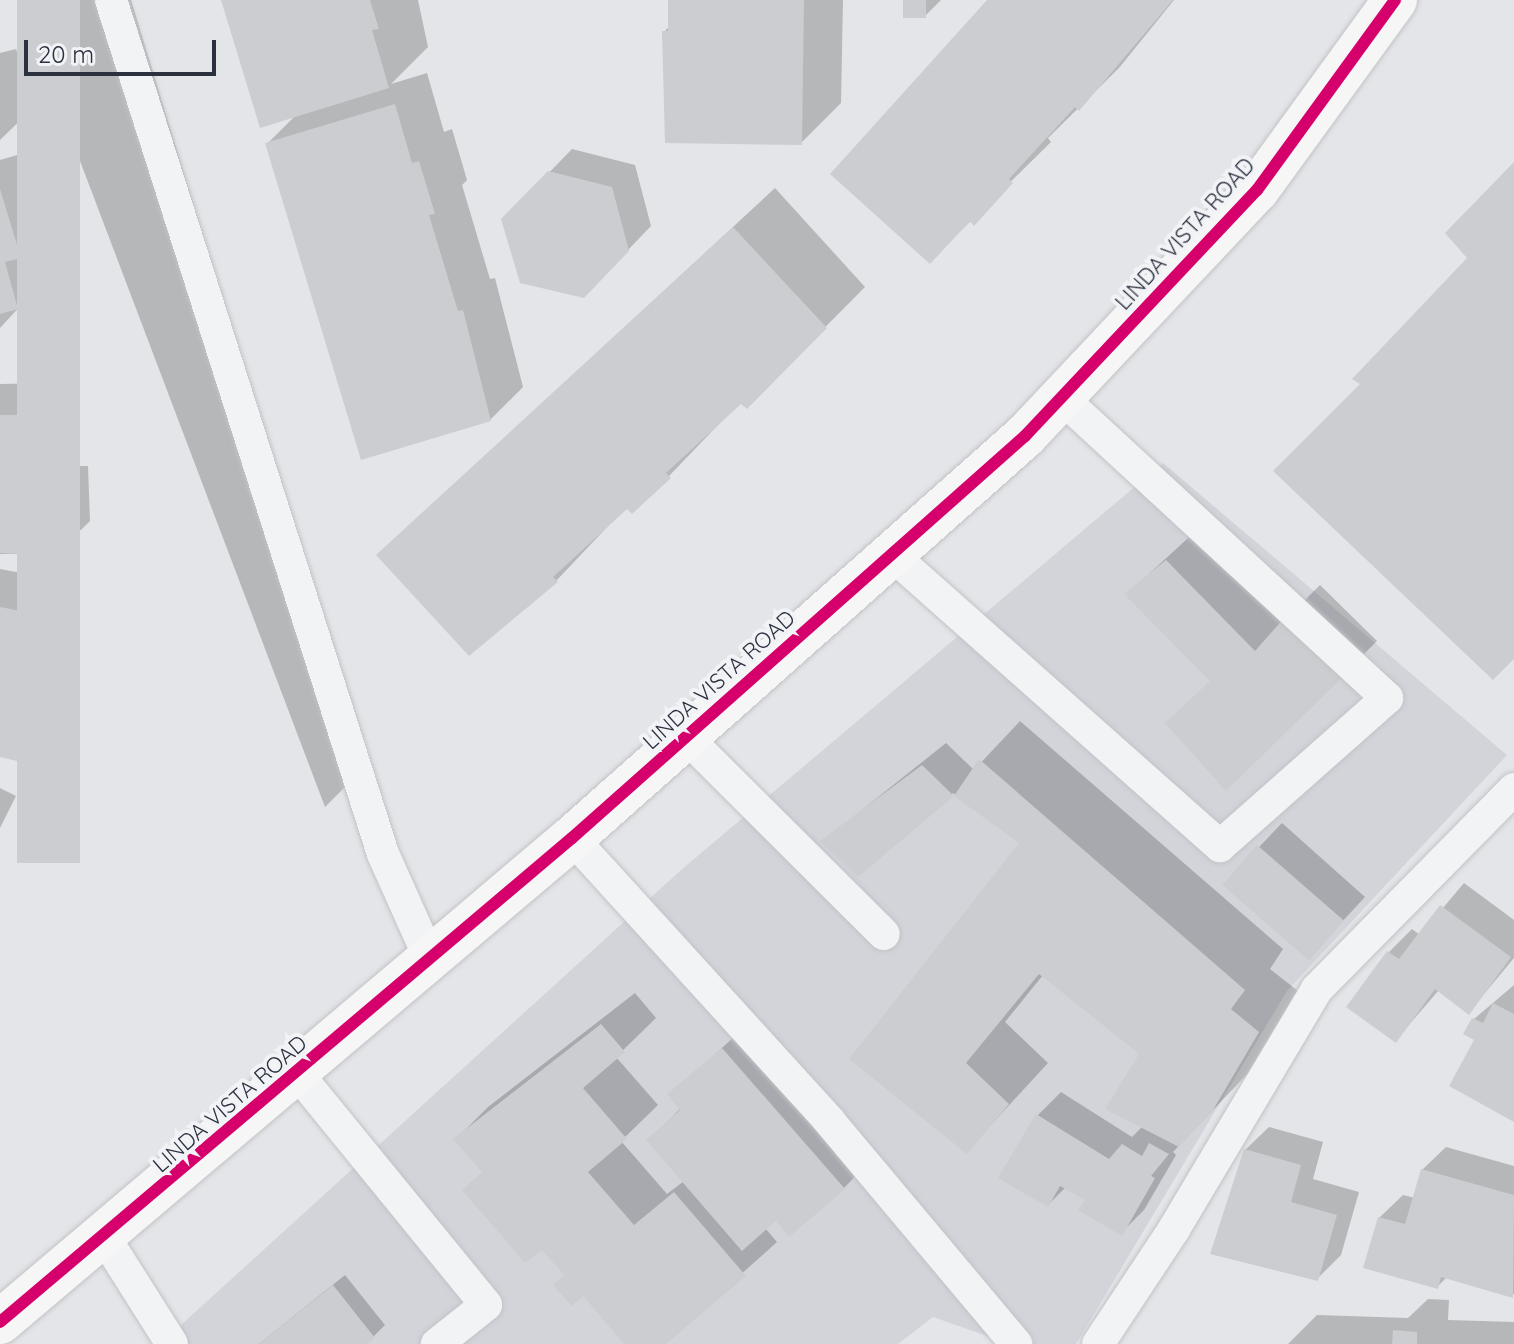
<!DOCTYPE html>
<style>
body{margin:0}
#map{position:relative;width:1514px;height:1344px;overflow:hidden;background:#e3e5e8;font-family:Quicksand,sans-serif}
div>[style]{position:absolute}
.built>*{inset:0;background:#d2d4da}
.shadow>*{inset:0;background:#0003}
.building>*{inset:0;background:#cccdd0;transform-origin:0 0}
.roads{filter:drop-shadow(0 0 2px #c2c3c6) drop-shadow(0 0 2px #c2c3c6)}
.lane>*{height:32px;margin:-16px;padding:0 16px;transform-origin:16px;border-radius:16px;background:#f2f3f4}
.primary>*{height:44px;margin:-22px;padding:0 22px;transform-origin:22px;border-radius:22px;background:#f6f6f6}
.cycleway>*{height:12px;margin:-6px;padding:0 6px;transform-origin:6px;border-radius:6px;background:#d6006c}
span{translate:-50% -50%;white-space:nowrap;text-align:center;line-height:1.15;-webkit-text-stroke:8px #f1f3f6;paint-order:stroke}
.street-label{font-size:22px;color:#2c313f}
.scale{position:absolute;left:24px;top:40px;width:192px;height:36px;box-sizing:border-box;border:4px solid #2c313f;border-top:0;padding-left:10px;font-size:24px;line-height:28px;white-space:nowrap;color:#2c313f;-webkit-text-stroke:6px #f1f3f6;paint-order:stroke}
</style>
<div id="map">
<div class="built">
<i style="clip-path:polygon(1163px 463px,1507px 755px,1287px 991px,1076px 1344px,1010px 1344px,933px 1317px,898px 1344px,160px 1344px,681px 870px)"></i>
</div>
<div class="shadow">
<i style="clip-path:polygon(19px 0,131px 0,365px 767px,325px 807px)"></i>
<i style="clip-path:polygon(223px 0,418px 0,428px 47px,391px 84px,427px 73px,444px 132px,452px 129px,467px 180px,462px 185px,490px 279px,495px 278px,523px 387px,490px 420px,268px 143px,296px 115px)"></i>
<i style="clip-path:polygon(670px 0,843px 0,841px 103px,801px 143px,664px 32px,670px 26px)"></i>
<i style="clip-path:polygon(905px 0,941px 0,924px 17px)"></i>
<i style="clip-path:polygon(990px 0,1174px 0,1119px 68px,1048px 138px,1051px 142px,930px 261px)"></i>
<i style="clip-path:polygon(16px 49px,34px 107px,0 140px,0 53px)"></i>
<i style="clip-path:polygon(572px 149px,635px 165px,651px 226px,607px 272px,503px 220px)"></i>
<i style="clip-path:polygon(31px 151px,53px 223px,39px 237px,50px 274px,0 328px,0 160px)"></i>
<i style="clip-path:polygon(775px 188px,865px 287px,747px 406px,740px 402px,669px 476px,627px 506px,557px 580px,470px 654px,379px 555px)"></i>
<i style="clip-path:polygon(49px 383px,52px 466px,88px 466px,90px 521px,57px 553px,0 554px,0 384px)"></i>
<i style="clip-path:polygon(1199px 528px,1287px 618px,1320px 585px,1377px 641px,1345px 673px,1212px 680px,1127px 594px)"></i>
<i style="clip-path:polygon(0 569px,79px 584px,50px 726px,17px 758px,0 755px)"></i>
<i style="clip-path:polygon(1020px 721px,1283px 949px,1270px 969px,1298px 991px,1253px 1068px,1173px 1152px,1176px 1155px,1144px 1210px,1121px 1233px,1087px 1199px,1066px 1187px,1048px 1205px,1001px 1178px,1038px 1115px,1061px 1092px,1132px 1137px,1143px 1126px,1141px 1054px,1043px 975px,1005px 1022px,1048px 1063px,967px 1151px,852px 1059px,1022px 843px,953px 793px,858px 875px,823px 841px,946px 743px,974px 770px)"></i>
<i style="clip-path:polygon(0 788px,16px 796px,0 828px)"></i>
<i style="clip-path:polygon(1282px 823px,1365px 897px,1327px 938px,1224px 884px)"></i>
<i style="clip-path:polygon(1464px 883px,1514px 920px,1514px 958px,1469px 1012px,1439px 990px,1395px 1041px,1349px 1007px,1389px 952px,1412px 929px,1420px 935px)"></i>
<i style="clip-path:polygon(1514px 985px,1514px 1118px,1476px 1039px,1474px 1019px)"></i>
<i style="clip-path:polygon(635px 993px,656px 1018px,616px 1057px,658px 1105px,621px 1141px,667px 1194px,684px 1181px,649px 1140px,681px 1108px,670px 1095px,756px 1017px,876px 1155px,844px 1188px,776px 1218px,765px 1228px,777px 1242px,663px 1344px,627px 1344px,456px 1139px,488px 1107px)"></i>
<i style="clip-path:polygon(1269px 1127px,1323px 1142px,1313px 1179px,1359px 1192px,1341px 1255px,1318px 1278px,1245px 1150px)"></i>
<i style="clip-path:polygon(1446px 1147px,1514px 1166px,1514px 1294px,1447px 1277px,1437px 1287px,1379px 1218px,1403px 1195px,1415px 1198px,1422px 1170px)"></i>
<i style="clip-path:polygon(345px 1275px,385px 1325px,374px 1336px,364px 1344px,259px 1344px)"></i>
<i style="clip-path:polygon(1428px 1299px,1449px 1300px,1448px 1320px,1514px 1322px,1514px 1344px,1288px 1344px,1317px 1315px,1408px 1318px)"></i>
</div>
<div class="building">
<i style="left:17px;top:0;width:63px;height:863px"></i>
<i style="clip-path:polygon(221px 0,370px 0,379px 29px,372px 30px,389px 88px,260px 128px)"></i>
<i style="clip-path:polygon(668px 0,804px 0,802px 145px,665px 143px,662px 31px,668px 31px)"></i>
<i style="left:903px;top:0;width:23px;height:18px"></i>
<i style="clip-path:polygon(987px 0,1173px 0,1079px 111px,1075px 107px,1009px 179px,1013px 183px,974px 226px,970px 221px,930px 264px,830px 174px)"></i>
<i style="clip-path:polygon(395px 104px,412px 163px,419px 161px,435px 214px,429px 215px,458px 311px,463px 310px,491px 421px,361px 460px,265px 143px)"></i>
<i style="clip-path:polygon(1514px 162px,1514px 659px,1493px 680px,1273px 471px,1360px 384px,1352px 379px,1467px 258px,1445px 233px)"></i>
<i style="clip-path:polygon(548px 171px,612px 187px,629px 251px,584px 298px,520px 283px,501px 219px)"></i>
<i style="clip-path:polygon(0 189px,21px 258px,5px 262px,18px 309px,0 314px)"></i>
<i style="clip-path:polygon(733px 227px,827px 328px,747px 409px,741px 404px,666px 473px,671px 478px,632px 514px,627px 509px,553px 577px,558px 582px,469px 656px,376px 555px)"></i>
<i style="clip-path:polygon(0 415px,17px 415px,20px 498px,56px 498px,58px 555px,0 553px)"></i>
<i style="clip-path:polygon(1166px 560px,1255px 651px,1286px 616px,1346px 674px,1226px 791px,1165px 723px,1210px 681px,1124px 594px)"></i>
<i style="clip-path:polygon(0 607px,47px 616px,17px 761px,0 757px)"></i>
<i style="clip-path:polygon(979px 759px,1245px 990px,1231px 1009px,1259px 1032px,1213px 1110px,1179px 1147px,1105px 1109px,1139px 1054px,1039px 974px,966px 1063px,1009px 1104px,967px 1154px,849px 1059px,1019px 843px,954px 796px)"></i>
<i style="clip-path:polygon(922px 765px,954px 796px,858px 877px,820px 841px)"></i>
<i style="left:1257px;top:845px;width:115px;height:53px;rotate:41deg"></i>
<i style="clip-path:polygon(1440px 905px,1511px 957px,1469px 1015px,1435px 989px,1396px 1043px,1346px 1007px,1387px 951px,1399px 959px)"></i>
<i style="clip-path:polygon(1493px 1003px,1514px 1014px,1514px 1122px,1449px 1086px,1474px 1040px,1463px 1034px,1472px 1018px,1483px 1023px)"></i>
<i style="clip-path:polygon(601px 1024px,625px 1052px,583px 1088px,627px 1139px,588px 1172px,634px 1225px,674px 1192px,746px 1276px,666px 1344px,624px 1344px,583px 1296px,572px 1306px,553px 1285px,564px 1275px,542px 1250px,525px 1263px,462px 1190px,482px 1172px,453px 1139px)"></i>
<i style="clip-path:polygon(722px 1048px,845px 1189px,789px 1237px,776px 1221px,742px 1251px,646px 1140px,680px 1110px,667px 1094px)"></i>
<i style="clip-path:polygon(1036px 1114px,1109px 1159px,1122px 1144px,1142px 1156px,1149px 1143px,1169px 1154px,1151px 1176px,1155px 1178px,1122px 1236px,1078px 1210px,1085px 1200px,1060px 1186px,1048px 1207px,998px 1178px)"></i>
<i style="clip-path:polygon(1244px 1149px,1301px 1165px,1291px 1202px,1337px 1215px,1318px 1281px,1210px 1254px)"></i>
<i style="clip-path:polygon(1421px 1169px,1514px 1195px,1513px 1298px,1441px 1277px,1438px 1289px,1363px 1268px,1378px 1217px,1405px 1224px)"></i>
<i style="clip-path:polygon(333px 1285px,375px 1338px,367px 1344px,259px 1344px)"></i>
<i style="clip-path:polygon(1393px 1330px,1417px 1332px,1417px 1344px,1392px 1344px)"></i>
</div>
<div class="roads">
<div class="lane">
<i style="left:111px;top:0;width:896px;rotate:72.33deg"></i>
<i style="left:383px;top:854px;width:115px;rotate:65.9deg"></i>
<i style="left:891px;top:554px;width:440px;rotate:41.6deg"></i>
<i style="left:1220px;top:846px;width:223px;rotate:-41.5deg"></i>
<i style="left:1387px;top:698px;width:444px;rotate:-137.3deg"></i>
<i style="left:686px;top:737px;width:279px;rotate:44.9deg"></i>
<i style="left:572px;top:838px;width:384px;rotate:47.7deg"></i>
<i style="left:830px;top:1122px;width:290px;rotate:50deg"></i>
<i style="left:297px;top:1073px;width:299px;rotate:50.8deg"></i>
<i style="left:486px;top:1305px;width:63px;rotate:141.5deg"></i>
<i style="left:105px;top:1238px;width:125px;rotate:57.7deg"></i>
<i style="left:1098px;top:1344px;width:138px;rotate:-56.5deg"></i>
<i style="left:1174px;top:1229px;width:279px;rotate:-59.2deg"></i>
<i style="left:1317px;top:989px;width:281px;rotate:-45.4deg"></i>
</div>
<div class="primary">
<i style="left:0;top:1322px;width:749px;rotate:-40.24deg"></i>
<i style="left:572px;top:838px;width:606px;rotate:-41.59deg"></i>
<i style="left:1025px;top:436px;width:338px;rotate:-46.7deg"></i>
<i style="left:1257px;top:190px;width:235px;rotate:-54deg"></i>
</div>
</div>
<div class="cycleway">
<i style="left:0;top:1322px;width:749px;rotate:-40.24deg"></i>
<i style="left:572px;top:838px;width:606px;rotate:-41.59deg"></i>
<i style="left:1025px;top:436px;width:338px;rotate:-46.7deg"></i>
<i style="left:1257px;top:190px;width:235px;rotate:-54deg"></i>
</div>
<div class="street-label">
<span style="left:1185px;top:234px;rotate:-48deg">LINDA VISTA ROAD</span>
<span style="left:719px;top:680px;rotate:-42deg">LINDA VISTA ROAD</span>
<span style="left:230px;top:1104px;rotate:-41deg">LINDA VISTA ROAD</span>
</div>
<div class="scale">20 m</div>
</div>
